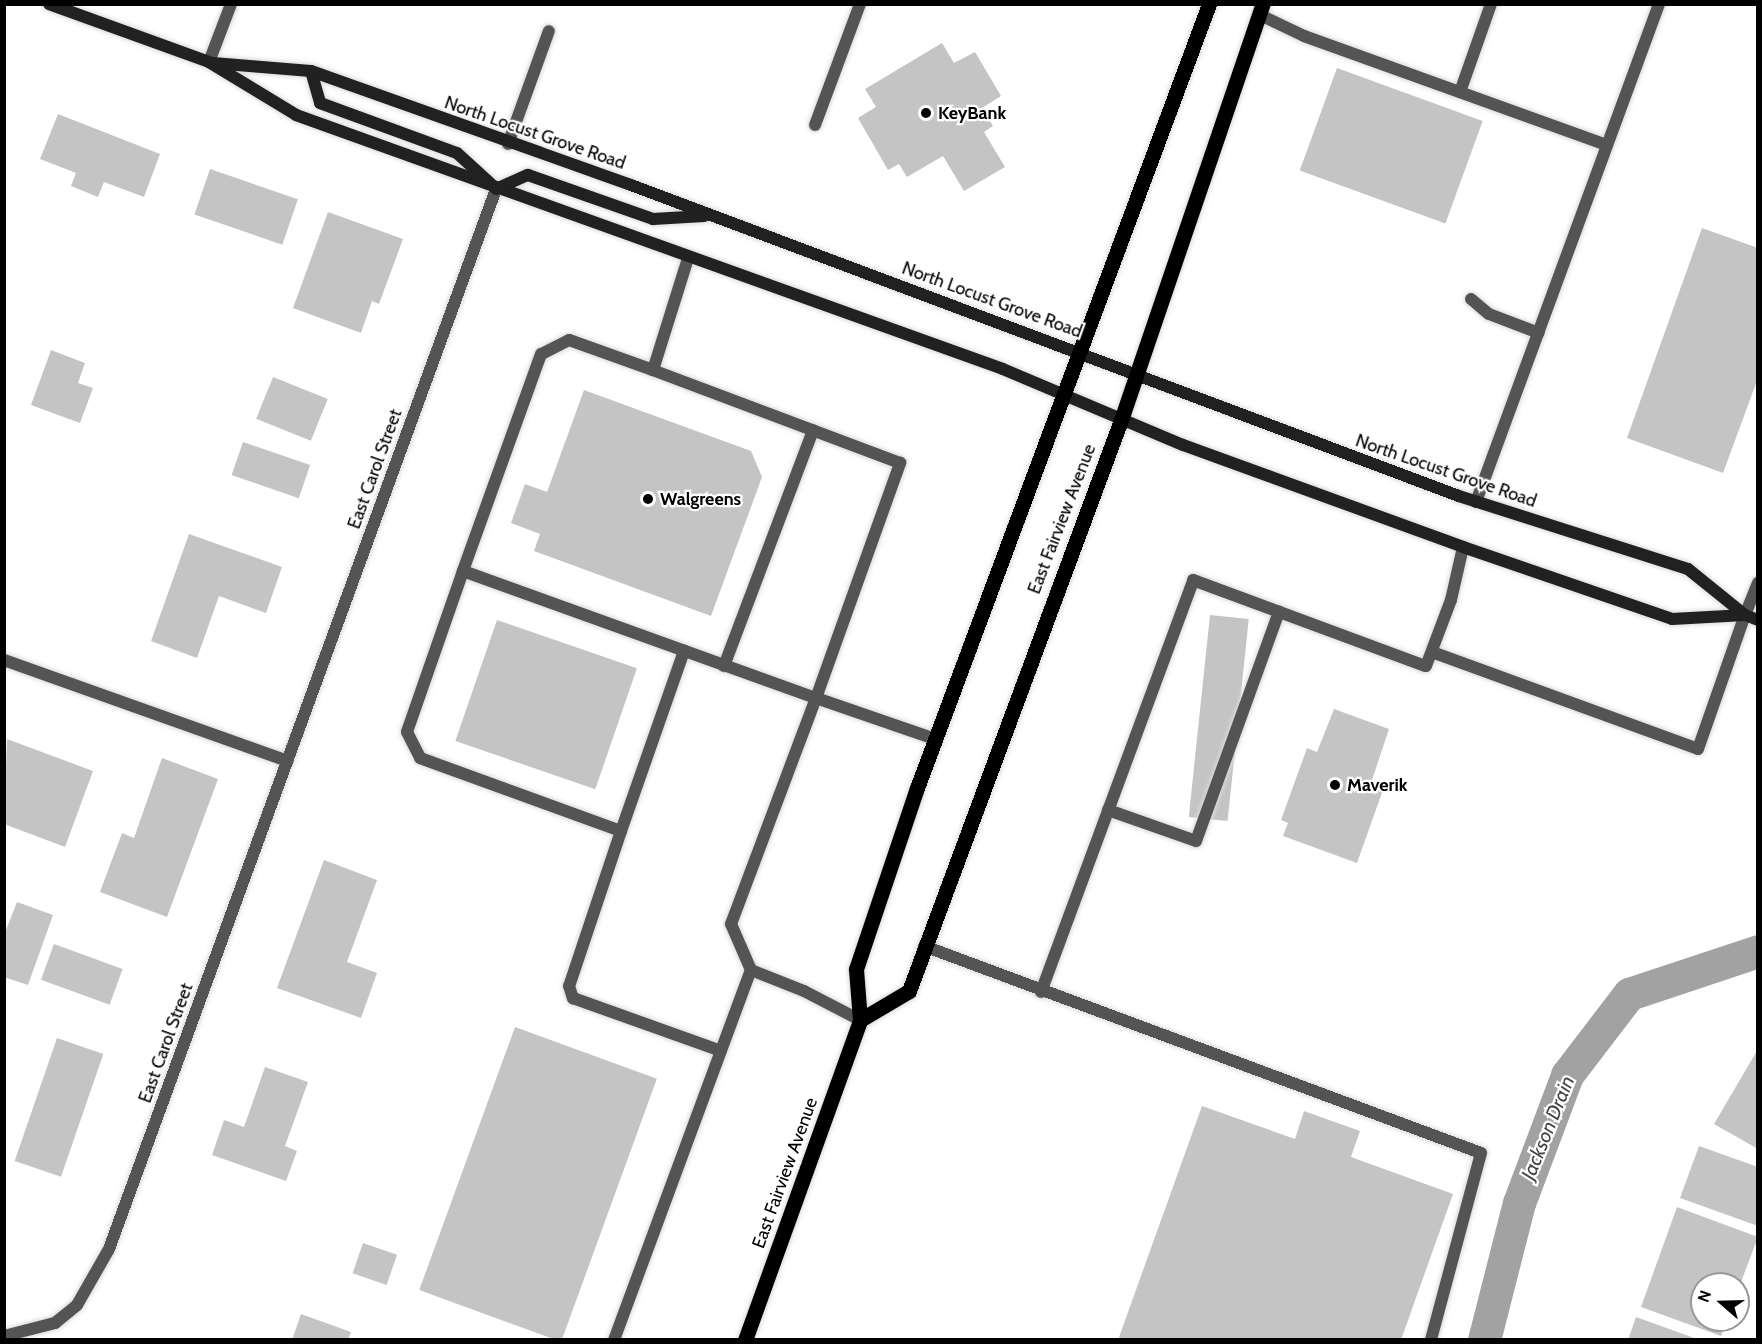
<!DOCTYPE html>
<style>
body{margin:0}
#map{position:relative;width:1762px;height:1344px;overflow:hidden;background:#fff;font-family:Cabin,sans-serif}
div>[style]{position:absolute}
.canal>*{height:33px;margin:-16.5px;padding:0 16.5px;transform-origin:16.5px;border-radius:16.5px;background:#a2a2a2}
.building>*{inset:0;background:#c4c4c4;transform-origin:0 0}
.roads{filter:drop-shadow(0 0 2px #dbdbdb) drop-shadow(0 0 2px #dbdbdb)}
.service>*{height:12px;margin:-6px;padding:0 6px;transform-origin:6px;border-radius:6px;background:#545454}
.minor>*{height:12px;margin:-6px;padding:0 6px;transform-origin:6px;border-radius:6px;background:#545454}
.secondary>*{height:12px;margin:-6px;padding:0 6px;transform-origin:6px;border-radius:6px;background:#212121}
.primary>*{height:15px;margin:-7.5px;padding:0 7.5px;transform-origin:7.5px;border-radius:7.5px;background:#000}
.dots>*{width:16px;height:16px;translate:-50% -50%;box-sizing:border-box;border:3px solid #fff;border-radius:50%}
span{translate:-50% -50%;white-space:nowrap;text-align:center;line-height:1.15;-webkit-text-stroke:4.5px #fff;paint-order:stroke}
.poi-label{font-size:18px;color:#000;font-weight:700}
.left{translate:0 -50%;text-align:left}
.street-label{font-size:18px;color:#000}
.water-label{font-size:20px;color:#434343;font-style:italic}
.frame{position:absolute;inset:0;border:6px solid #000;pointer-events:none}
.north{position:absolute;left:1690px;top:1272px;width:60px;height:60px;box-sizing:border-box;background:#fff;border:2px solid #999;border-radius:50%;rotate:290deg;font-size:16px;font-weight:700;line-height:24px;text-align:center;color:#000}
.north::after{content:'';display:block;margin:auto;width:21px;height:27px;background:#000;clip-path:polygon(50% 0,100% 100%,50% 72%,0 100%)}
</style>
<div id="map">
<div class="canal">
<i style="left:1484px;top:1340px;width:141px;rotate:-75.7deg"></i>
<i style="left:1519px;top:1203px;width:137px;rotate:-69.4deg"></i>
<i style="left:1567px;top:1075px;width:102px;rotate:-52.6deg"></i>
<i style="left:1629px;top:994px;width:136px;rotate:-18.4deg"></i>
</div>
<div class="building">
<i style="clip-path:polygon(942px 43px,954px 63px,975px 52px,1001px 96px,982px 108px,993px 126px,984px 132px,1005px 167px,964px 191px,943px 156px,907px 177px,899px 164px,888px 170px,858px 118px,876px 107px,865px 89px)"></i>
<i style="left:1337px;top:68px;width:155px;height:109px;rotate:20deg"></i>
<i style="clip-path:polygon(58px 114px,160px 154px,144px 197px,104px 182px,98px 197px,71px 186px,76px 173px,40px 159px)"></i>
<i style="left:210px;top:169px;width:93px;height:48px;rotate:19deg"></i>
<i style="clip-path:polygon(328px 212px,403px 239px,379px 304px,372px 301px,361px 333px,293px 308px)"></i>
<i style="clip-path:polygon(1702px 228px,1758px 248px,1758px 378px,1723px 473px,1627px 438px)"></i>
<i style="clip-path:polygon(51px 350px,85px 363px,78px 383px,93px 388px,80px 423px,31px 405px)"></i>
<i style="left:273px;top:377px;width:59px;height:45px;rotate:22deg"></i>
<i style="clip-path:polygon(584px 390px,751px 451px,762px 477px,711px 616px,534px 551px,540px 534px,511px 523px,525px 484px,547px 492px)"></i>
<i style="left:243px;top:442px;width:71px;height:35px;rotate:19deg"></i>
<i style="clip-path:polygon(189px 534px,282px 567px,266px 613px,219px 596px,197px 658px,151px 641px)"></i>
<i style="left:1210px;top:615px;width:39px;height:203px;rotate:6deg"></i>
<i style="left:497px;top:620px;width:148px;height:128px;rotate:19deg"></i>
<i style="clip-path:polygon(1334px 709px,1389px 729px,1371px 783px,1384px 787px,1357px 863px,1283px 836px,1288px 823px,1281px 820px,1307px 748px,1317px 752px)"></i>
<i style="clip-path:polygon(7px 739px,93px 771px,65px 847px,4px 824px)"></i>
<i style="clip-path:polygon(162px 758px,218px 779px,167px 917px,100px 892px,122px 833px,134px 838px)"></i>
<i style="clip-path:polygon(324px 860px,377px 880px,347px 962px,377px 973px,361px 1018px,277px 988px)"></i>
<i style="clip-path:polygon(17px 902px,53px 915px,28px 985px,4px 977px,4px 935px)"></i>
<i style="left:54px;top:944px;width:73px;height:38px;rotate:20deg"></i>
<i style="left:515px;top:1027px;width:151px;height:280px;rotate:20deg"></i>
<i style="left:57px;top:1038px;width:49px;height:130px;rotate:19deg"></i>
<i style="clip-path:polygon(1758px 1049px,1758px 1149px,1714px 1124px)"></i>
<i style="clip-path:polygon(265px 1067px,308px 1082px,285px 1146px,297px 1151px,286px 1181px,212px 1155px,224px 1120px,244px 1127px)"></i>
<i style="clip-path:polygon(1202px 1106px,1295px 1139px,1304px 1111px,1360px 1131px,1351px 1157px,1453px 1194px,1401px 1340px,1118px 1340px)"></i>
<i style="clip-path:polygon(1699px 1146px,1758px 1167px,1758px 1226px,1680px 1198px)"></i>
<i style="clip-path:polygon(1677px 1207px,1758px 1237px,1738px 1290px,1738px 1284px,1702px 1284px,1702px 1320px,1727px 1320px,1721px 1336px,1641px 1307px)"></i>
<i style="left:363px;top:1243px;width:36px;height:32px;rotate:19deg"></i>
<i style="clip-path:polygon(301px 1314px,351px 1332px,348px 1340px,292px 1340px)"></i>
<i style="clip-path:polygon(1636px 1317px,1697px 1339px,1697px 1340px,1628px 1340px)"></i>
</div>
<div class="roads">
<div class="service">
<i style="left:1260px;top:15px;width:49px;rotate:25.5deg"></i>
<i style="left:1304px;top:36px;width:322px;rotate:19.8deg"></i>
<i style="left:209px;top:62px;width:62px;rotate:-69.2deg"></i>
<i style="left:1460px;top:92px;width:93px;rotate:-70.6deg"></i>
<i style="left:815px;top:125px;width:129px;rotate:-69.6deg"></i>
<i style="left:508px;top:144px;width:120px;rotate:-70.1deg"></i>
<i style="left:1471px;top:299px;width:23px;rotate:40deg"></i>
<i style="left:1489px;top:314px;width:53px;rotate:20.8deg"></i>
<i style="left:653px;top:370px;width:89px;rotate:-160.3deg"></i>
<i style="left:569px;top:340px;width:31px;rotate:153deg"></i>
<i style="left:541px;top:354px;width:231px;rotate:109.8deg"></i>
<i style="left:463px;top:571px;width:375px;rotate:19.8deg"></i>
<i style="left:816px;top:698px;width:250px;rotate:-70.3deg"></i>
<i style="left:900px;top:463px;width:264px;rotate:-159.4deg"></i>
<i style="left:653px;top:370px;width:117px;rotate:-72.6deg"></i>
<i style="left:1476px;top:502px;width:531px;rotate:-69.82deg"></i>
<i style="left:463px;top:571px;width:170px;rotate:109.2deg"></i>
<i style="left:407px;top:732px;width:29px;rotate:63deg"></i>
<i style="left:420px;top:758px;width:214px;rotate:20deg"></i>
<i style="left:621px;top:831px;width:191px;rotate:-70.7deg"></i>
<i style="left:1432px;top:652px;width:283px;rotate:20deg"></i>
<i style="left:1698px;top:749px;width:142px;rotate:-70.7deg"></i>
<i style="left:724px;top:666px;width:252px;rotate:-69.3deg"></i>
<i style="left:1108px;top:810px;width:93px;rotate:19.4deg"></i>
<i style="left:1196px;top:841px;width:244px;rotate:-70.1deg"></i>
<i style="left:621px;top:831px;width:163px;rotate:108.5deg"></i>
<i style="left:569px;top:986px;width:13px;rotate:72deg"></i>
<i style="left:573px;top:998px;width:157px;rotate:19.7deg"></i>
<i style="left:924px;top:946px;width:594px;rotate:20.39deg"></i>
<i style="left:1481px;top:1153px;width:194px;rotate:105deg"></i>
<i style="left:751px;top:970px;width:57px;rotate:21.6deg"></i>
<i style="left:804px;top:991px;width:63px;rotate:27.4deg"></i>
<i style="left:1041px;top:992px;width:439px;rotate:-69.7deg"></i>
<i style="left:1193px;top:580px;width:248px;rotate:20.3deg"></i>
<i style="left:1426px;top:666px;width:71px;rotate:-69.3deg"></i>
<i style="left:1451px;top:600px;width:54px;rotate:-77.2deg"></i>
<i style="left:614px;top:1340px;width:395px;rotate:-69.7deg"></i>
<i style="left:751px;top:970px;width:50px;rotate:-113.5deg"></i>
<i style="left:731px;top:924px;width:241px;rotate:-69.4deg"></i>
<i style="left:816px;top:698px;width:126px;rotate:19deg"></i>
</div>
<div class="minor">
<i style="left:1745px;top:615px;width:35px;rotate:-68deg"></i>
<i style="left:4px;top:660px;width:301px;rotate:19.6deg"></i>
<i style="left:4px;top:1336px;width:53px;rotate:-14.3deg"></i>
<i style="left:55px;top:1323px;width:28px;rotate:-39deg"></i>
<i style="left:77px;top:1305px;width:64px;rotate:-60.3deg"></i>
<i style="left:109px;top:1249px;width:1128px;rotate:-69.94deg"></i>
</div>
<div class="secondary">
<i style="left:49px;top:4px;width:170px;rotate:19.9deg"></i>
<i style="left:209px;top:62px;width:102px;rotate:31.3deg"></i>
<i style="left:296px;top:115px;width:751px;rotate:19.76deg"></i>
<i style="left:1003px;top:369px;width:195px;rotate:22.9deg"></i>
<i style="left:1183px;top:445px;width:298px;rotate:20deg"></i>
<i style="left:1463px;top:547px;width:221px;rotate:19deg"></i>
<i style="left:1672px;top:619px;width:73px;rotate:-3.1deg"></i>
<i style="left:213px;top:63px;width:98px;rotate:4.7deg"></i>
<i style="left:311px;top:71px;width:340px;rotate:19.6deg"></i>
<i style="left:631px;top:185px;width:884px;rotate:20.59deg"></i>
<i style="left:1459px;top:496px;width:240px;rotate:17.7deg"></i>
<i style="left:1688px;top:569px;width:73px;rotate:38.9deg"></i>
<i style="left:1745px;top:615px;width:14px;rotate:21deg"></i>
<i style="left:311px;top:71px;width:33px;rotate:74deg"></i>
<i style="left:320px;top:103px;width:146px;rotate:20.1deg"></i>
<i style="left:457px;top:153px;width:46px;rotate:42.4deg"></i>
<i style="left:496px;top:189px;width:35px;rotate:-24deg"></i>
<i style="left:528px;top:175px;width:133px;rotate:19.4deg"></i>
<i style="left:653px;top:219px;width:51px;rotate:-3.4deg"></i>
</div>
<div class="primary">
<i style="left:860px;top:1020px;width:57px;rotate:-30.6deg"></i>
<i style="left:909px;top:991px;width:609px;rotate:-69.63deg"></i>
<i style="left:1121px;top:420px;width:440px;rotate:-71.2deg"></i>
<i style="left:745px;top:1340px;width:340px;rotate:-70.2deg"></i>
<i style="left:860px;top:1020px;width:51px;rotate:-94.5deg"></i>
<i style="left:856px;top:969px;width:191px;rotate:-71.4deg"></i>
<i style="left:917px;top:788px;width:837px;rotate:-69.57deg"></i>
</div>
</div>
<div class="dots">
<i style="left:926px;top:113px;background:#000"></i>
<i style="left:648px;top:499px;background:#000"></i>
<i style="left:1335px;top:785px;background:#000"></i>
</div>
<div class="poi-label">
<span class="left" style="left:938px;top:113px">KeyBank</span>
<span class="left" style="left:660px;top:499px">Walgreens</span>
<span class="left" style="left:1347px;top:785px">Maverik</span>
</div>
<div class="street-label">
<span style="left:535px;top:133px;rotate:19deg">North Locust Grove Road</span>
<span style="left:992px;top:300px;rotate:20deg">North Locust Grove Road</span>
<span style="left:375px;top:469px;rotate:-70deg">East Carol Street</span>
<span style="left:1446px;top:471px;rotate:19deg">North Locust Grove Road</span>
<span style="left:1062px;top:519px;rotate:-69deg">East Fairview Avenue</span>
<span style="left:166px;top:1043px;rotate:-70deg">East Carol Street</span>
<span style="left:785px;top:1173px;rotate:-70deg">East Fairview Avenue</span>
</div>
<div class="water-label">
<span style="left:1548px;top:1128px;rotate:-68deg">Jackson Drain</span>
</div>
<div class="frame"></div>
<div class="north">N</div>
</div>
